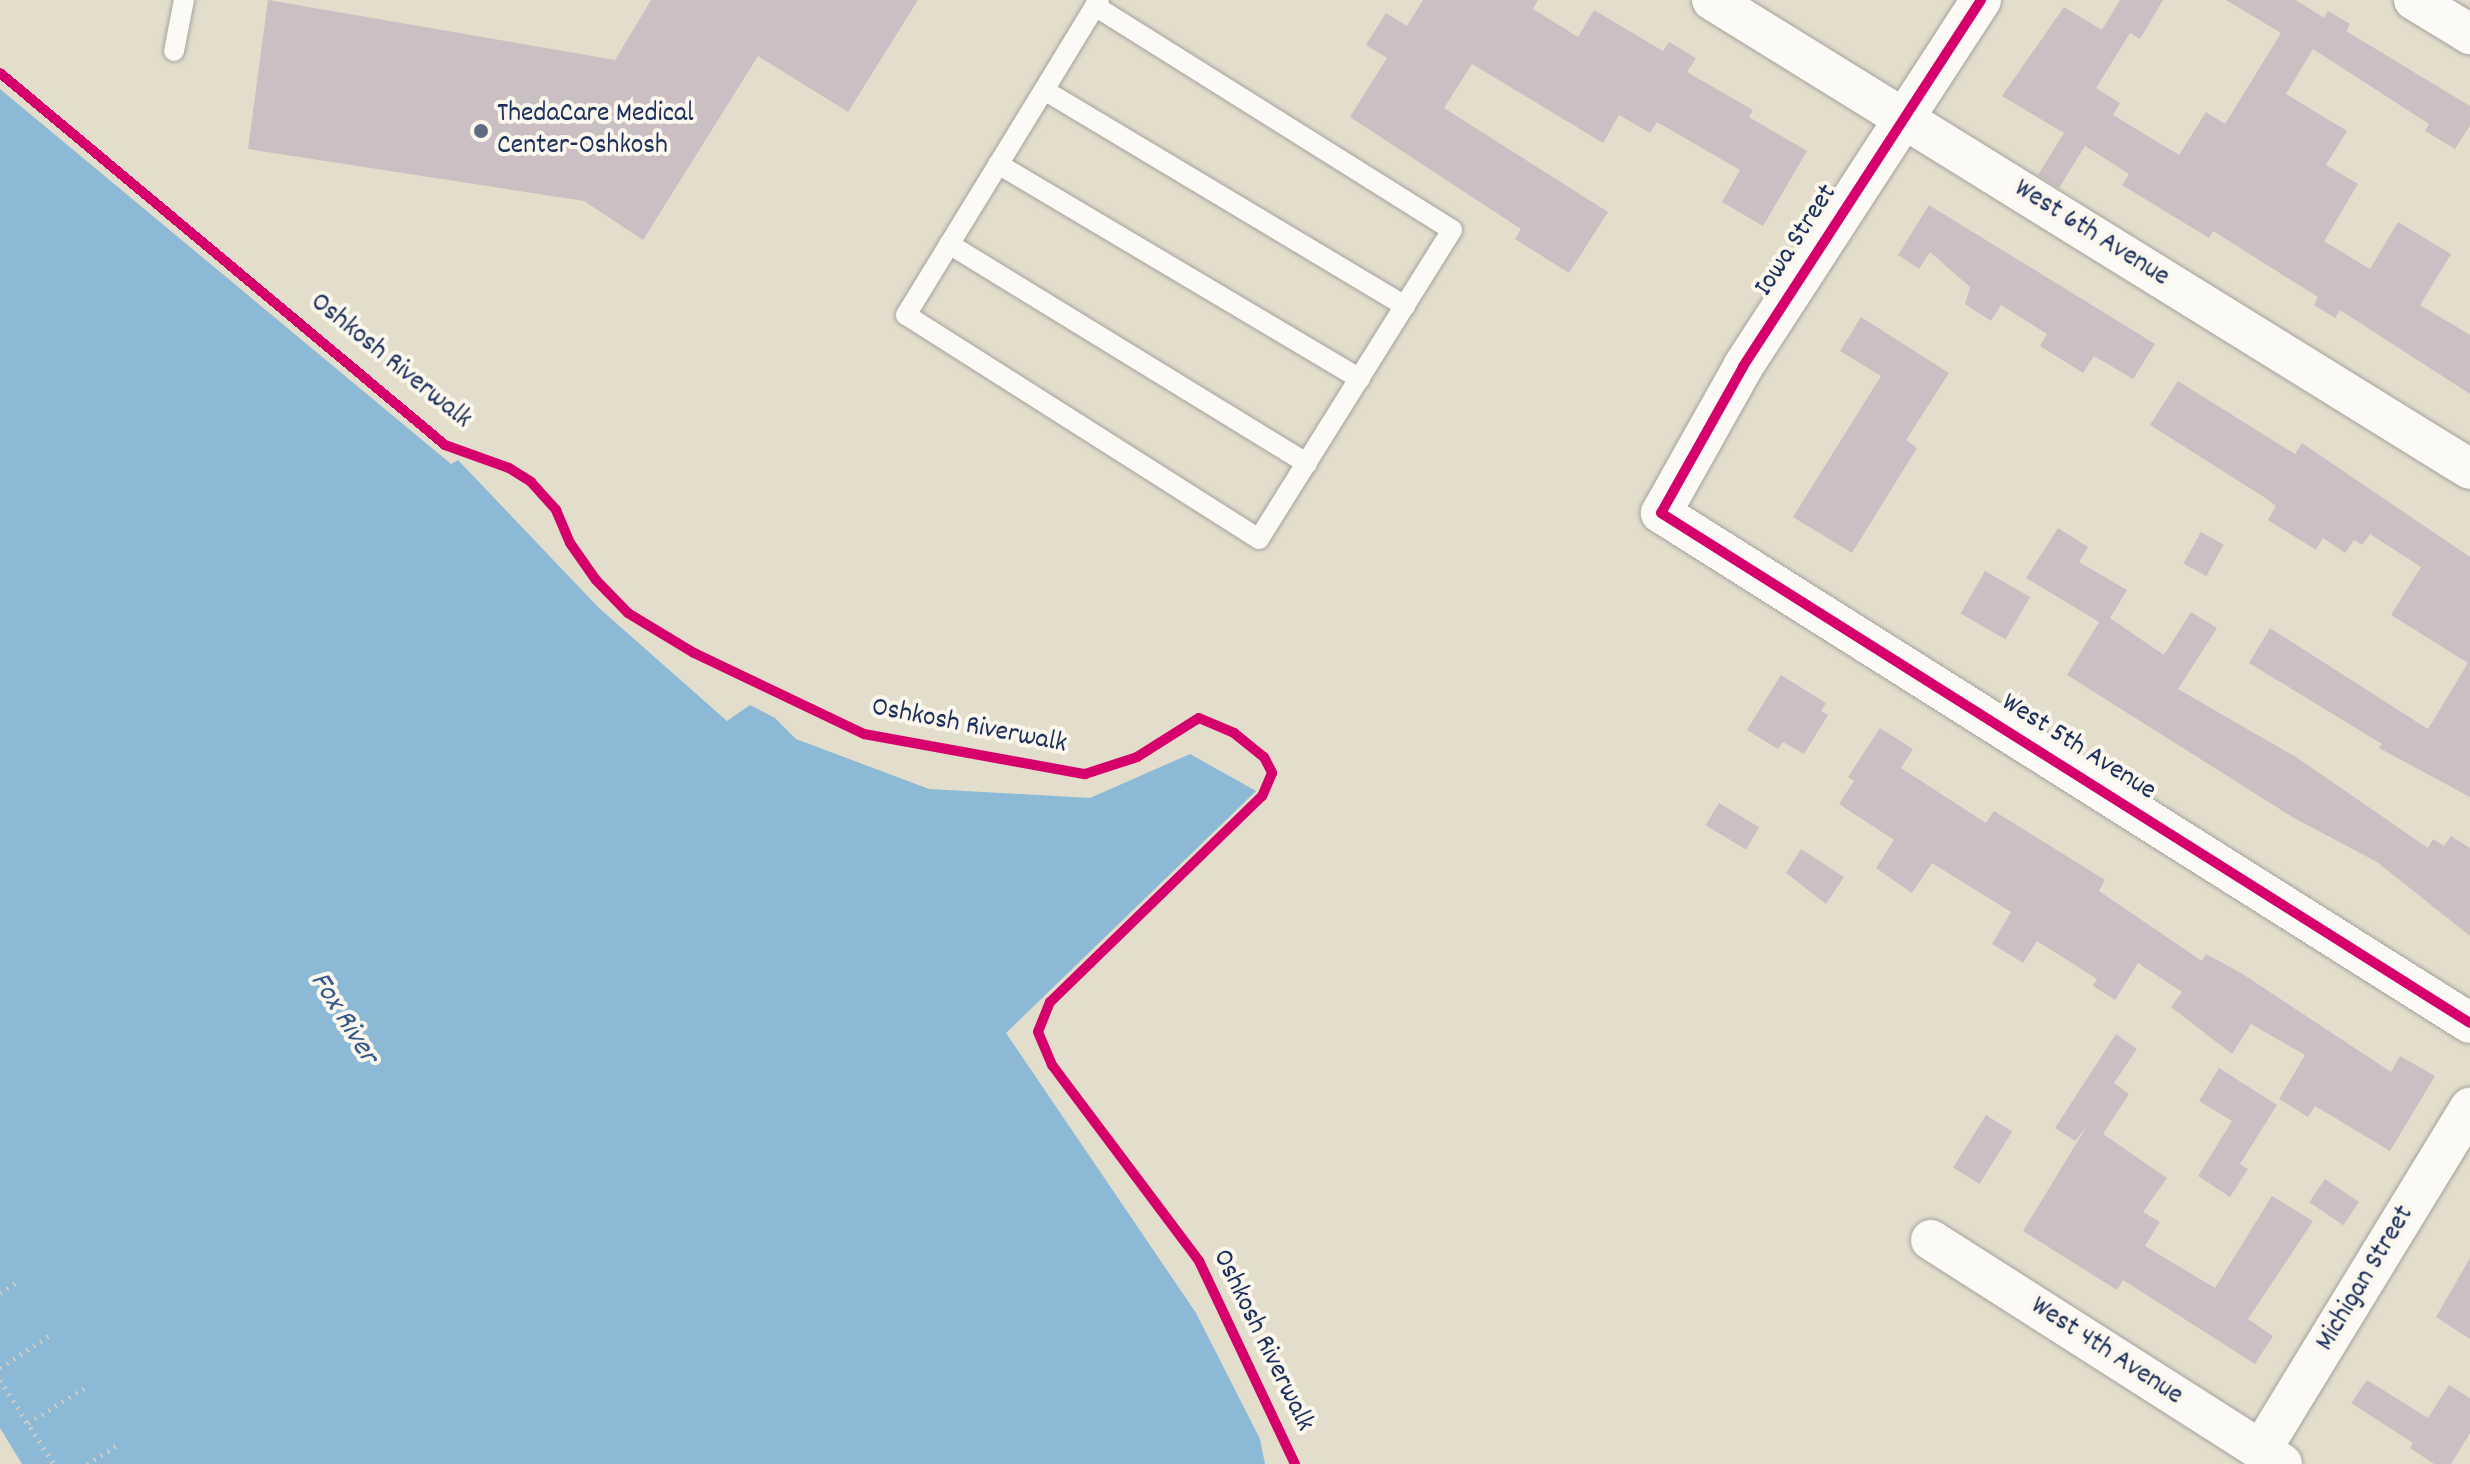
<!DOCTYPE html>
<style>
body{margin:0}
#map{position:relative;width:2470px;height:1464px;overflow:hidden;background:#e3decc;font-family:Dekko,sans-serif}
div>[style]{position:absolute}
.water>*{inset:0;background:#8cb9d6}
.building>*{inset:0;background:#cbbfc3;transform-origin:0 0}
.path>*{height:5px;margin-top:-2.5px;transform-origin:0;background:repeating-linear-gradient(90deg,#cacac9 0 2px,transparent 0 8px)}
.roads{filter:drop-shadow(0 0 2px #a2a29e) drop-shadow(0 0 2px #a2a29e)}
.service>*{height:20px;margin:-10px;padding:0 10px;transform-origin:10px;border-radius:10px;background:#fbfaf7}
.minor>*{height:40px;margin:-20px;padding:0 20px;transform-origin:20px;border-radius:20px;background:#fbfaf7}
.cycleway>*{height:10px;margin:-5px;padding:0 5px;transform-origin:5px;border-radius:5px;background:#d6006c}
.dots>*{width:22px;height:22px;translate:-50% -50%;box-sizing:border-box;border:4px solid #fbf7ec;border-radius:50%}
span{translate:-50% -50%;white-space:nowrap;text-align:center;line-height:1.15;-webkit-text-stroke:8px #fbf7ec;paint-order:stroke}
.poi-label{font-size:28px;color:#1b2f5e}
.left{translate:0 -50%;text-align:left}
.street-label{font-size:28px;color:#1b2f5e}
.water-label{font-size:30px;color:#355a8a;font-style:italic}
</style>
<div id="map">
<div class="water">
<i style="clip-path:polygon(0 89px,451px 464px,458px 460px,599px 608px,727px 721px,750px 705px,775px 718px,796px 739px,929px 789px,1090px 798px,1190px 754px,1256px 791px,1006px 1033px,1196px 1313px,1260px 1439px,1265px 1464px,22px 1464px,0 1428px)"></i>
</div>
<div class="building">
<i style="clip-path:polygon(268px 0,615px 60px,651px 0,918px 0,848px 112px,758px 56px,643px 240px,584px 201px,248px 149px)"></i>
<i style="clip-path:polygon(1423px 0,1538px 0,1533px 9px,1578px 37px,1594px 10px,1663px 51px,1669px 42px,1696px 58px,1687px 72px,1753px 110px,1749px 117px,1807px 151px,1763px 226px,1722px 202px,1740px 170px,1657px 122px,1650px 133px,1619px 115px,1603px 143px,1472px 64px,1444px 108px,1608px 212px,1569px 273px,1515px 239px,1521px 229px,1350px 117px,1387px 58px,1366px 45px,1386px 13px,1407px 26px)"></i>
<i style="clip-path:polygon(2120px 0,2163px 0,2140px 39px,2130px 33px,2096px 88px,2120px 103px,2113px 115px,2179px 155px,2206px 112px,2225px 124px,2281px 33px,2226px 0,2296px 0,2324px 18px,2328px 11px,2350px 24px,2346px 31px,2470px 106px,2470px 125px,2455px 149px,2425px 131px,2429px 124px,2313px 49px,2286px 94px,2347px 131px,2326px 165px,2358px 184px,2324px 241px,2370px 269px,2398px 222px,2451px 254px,2420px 305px,2470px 335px,2470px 394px,2340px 310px,2335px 318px,2314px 305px,2318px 297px,2213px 231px,2209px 238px,2122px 185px,2129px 174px,2085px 146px,2059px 188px,2038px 175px,2064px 133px,2002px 96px,2064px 7px,2102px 30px)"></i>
<i style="clip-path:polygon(1929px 205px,2155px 344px,2133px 379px,2094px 356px,2083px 373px,2040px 346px,2047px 334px,2001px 305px,1991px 321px,1965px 304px,1970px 287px,1930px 252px,1919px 269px,1898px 255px)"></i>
<i style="clip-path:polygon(1861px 317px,1949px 373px,1906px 440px,1917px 448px,1852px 553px,1793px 517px,1881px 376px,1840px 351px)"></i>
<i style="clip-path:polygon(2178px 381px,2295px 454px,2302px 443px,2470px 557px,2470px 797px,2379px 748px,2382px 744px,2249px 663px,2270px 628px,2428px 729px,2468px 663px,2391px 615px,2421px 567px,2370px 534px,2362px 545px,2354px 540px,2345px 553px,2323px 538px,2316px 550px,2268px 520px,2276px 506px,2267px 499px,2150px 425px)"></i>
<i style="clip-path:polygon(2058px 528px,2088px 547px,2079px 562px,2127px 590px,2110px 618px,2164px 655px,2191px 612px,2217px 628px,2178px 689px,2296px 757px,2428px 848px,2433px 839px,2444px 846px,2451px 836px,2470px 848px,2470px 936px,2377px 862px,2294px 818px,2067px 675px,2099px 622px,2026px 578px)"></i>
<i style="left:2201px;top:532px;width:26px;height:36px;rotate:29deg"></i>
<i style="left:1985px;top:571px;width:52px;height:49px;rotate:30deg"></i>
<i style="clip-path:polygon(1781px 675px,1826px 703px,1821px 711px,1828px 715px,1804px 754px,1783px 742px,1778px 749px,1747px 730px)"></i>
<i style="clip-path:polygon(1880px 728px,1913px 749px,1901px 768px,1986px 823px,1994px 811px,2105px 880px,2099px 891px,2202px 961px,2206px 954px,2241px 973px,2391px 1072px,2400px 1056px,2435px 1076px,2390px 1151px,2315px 1106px,2308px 1117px,2279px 1099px,2305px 1055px,2251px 1024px,2232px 1054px,2171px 1007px,2182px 992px,2138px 963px,2115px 1000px,2093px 986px,2097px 979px,2037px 941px,2023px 963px,1992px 944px,2011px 912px,1932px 863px,1912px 893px,1876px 868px,1894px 840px,1839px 804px,1854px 781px,1848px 777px)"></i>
<i style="left:1719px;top:803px;width:47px;height:26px;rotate:31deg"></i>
<i style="clip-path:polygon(1801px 849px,1844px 877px,1826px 904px,1786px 873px)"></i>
<i style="clip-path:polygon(2116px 1034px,2137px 1049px,2114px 1083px,2129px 1094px,2103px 1134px,2167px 1178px,2143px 1212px,2160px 1222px,2145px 1246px,2215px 1288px,2272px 1196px,2313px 1221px,2248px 1319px,2273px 1336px,2255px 1364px,2123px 1280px,2117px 1290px,2023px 1231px,2087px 1126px,2075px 1141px,2055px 1128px)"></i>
<i style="clip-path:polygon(2219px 1068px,2277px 1105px,2240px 1164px,2248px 1169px,2230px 1197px,2198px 1176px,2232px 1121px,2199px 1101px)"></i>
<i style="left:1986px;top:1115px;width:31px;height:62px;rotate:32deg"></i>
<i style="left:2325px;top:1179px;width:41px;height:28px;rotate:34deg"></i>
<i style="clip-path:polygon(2470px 1258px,2470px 1339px,2436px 1317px)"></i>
<i style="clip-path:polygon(2367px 1380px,2428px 1418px,2449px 1385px,2470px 1398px,2470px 1433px,2451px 1464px,2434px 1464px,2410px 1448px,2413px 1443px,2351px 1403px)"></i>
</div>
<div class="path">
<i style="left:0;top:1293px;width:20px;rotate:-33deg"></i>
<i style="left:0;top:1368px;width:60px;rotate:-33.4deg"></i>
<i style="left:0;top:1380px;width:100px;rotate:57.3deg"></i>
<i style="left:28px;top:1423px;width:66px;rotate:-32deg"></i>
<i style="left:87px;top:1464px;width:38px;rotate:-32deg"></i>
</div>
<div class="roads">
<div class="service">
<i style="left:1095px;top:6px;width:421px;rotate:32.1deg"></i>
<i style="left:1452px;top:230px;width:364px;rotate:122deg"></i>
<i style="left:1259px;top:539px;width:418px;rotate:-147.6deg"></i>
<i style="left:906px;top:315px;width:264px;rotate:-58.5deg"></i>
<i style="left:1044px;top:90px;width:98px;rotate:-58.7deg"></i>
<i style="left:1095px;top:6px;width:7px;rotate:-56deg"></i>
<i style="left:174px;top:51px;width:52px;rotate:-78.9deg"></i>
<i style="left:1044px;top:90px;width:421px;rotate:30.9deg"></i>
<i style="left:998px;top:164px;width:421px;rotate:30.7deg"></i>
<i style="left:949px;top:244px;width:420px;rotate:31.5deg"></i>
</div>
<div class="minor">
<i style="left:1712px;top:0;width:891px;rotate:31.75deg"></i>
<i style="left:1981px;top:0;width:437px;rotate:123deg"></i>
<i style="left:1743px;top:367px;width:167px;rotate:119.3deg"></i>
<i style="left:1661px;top:513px;width:956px;rotate:32.23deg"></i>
<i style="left:2414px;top:0;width:66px;rotate:31.3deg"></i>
<i style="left:1931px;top:1240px;width:416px;rotate:32.5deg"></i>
<i style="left:2261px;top:1450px;width:401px;rotate:-58.6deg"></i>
</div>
</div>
<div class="cycleway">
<i style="left:1981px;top:0;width:437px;rotate:123deg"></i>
<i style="left:1743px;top:367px;width:167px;rotate:119.3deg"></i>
<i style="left:1661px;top:513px;width:956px;rotate:32.23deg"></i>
<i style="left:0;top:73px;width:580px;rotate:39.89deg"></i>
<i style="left:445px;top:445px;width:68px;rotate:19.8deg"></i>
<i style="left:509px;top:468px;width:26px;rotate:32deg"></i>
<i style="left:531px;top:482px;width:38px;rotate:48deg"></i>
<i style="left:556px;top:510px;width:36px;rotate:67deg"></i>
<i style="left:570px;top:543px;width:45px;rotate:54.9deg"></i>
<i style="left:596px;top:580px;width:46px;rotate:45.9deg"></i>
<i style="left:628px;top:613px;width:77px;rotate:31.2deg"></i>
<i style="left:694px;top:653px;width:188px;rotate:25.5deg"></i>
<i style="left:864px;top:734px;width:225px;rotate:10.3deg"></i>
<i style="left:1085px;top:774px;width:55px;rotate:-18.1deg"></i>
<i style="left:1137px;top:757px;width:73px;rotate:-32.2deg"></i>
<i style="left:1199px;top:718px;width:38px;rotate:23deg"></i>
<i style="left:1234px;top:733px;width:38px;rotate:39deg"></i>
<i style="left:1264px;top:757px;width:18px;rotate:63deg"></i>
<i style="left:1272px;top:773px;width:25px;rotate:113deg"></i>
<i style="left:1262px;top:796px;width:296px;rotate:135.8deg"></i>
<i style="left:1050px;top:1002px;width:32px;rotate:112deg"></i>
<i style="left:1038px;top:1032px;width:36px;rotate:67deg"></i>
<i style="left:1052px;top:1065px;width:245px;rotate:53.1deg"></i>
<i style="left:1199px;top:1261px;width:225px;rotate:64.7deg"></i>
</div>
<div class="dots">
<i style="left:481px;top:131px;background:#616c84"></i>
</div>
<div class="poi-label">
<span class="left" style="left:497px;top:131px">ThedaCare Medical<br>Center-Oshkosh</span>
</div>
<div class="street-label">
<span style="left:2091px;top:234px;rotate:32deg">West 6th Avenue</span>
<span style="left:1797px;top:241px;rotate:-57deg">Iowa Street</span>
<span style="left:390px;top:362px;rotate:39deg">Oshkosh Riverwalk</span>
<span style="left:969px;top:727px;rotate:11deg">Oshkosh Riverwalk</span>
<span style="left:2078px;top:748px;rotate:32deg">West 5th Avenue</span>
<span style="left:2366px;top:1279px;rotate:-59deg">Michigan Street</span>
<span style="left:1262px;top:1341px;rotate:64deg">Oshkosh Riverwalk</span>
<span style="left:2106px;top:1352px;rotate:33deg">West 4th Avenue</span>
</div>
<div class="water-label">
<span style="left:342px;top:1019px;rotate:58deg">Fox River</span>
</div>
</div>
